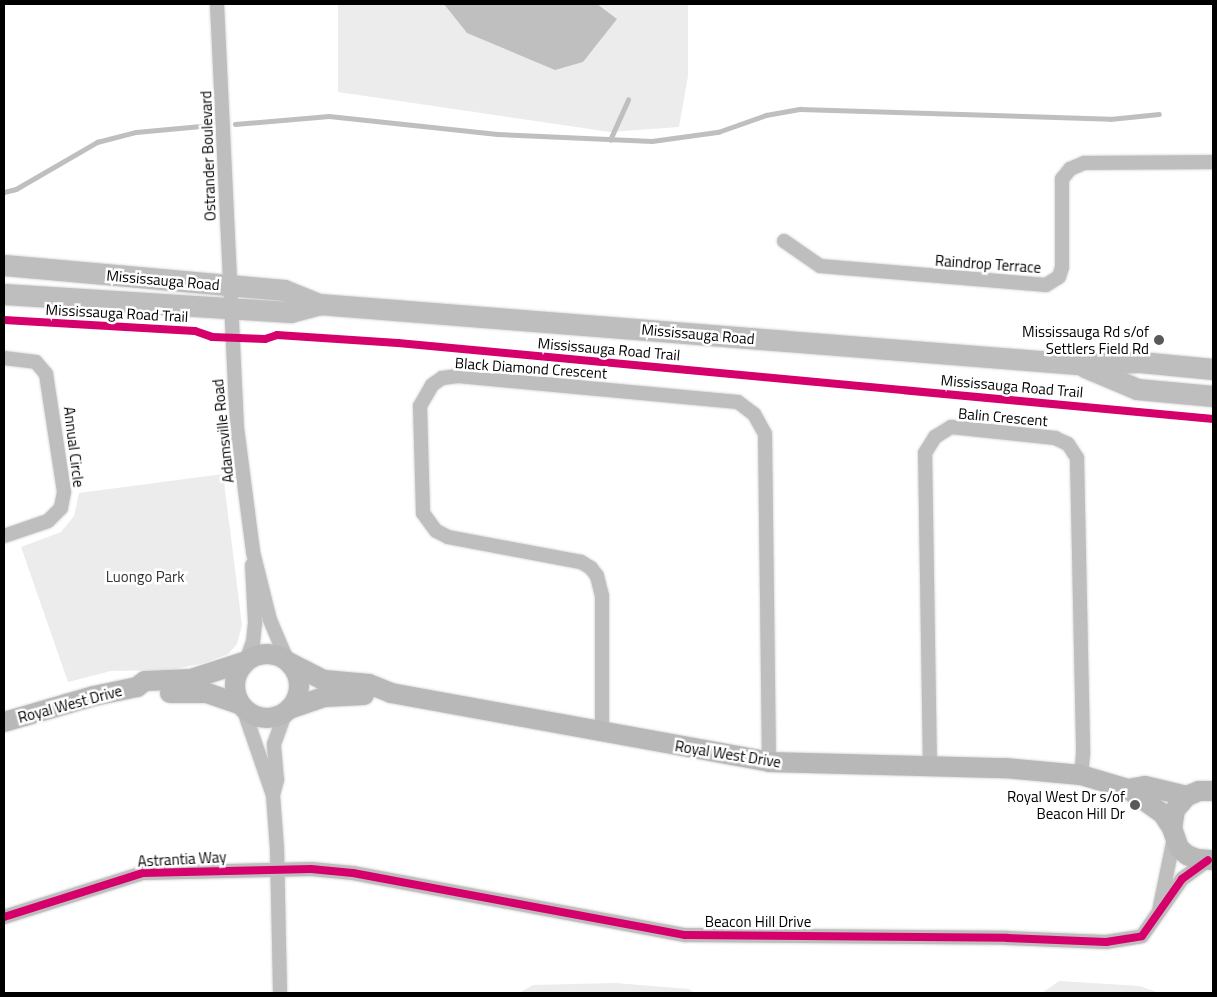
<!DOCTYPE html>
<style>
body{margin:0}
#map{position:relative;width:1217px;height:997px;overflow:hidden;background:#fff;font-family:"Titillium Web",sans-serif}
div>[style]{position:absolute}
.green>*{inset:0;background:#ececec}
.water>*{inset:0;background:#bfbfbf}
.stream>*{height:4.5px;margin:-2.25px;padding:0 2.25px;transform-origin:2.25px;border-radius:2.25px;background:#bfbfbf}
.roads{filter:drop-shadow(0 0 1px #dbdbdb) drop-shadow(0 0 1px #dbdbdb)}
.street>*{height:14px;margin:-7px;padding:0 7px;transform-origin:7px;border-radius:7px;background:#bebebe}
.secondary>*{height:20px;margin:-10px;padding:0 10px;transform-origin:10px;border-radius:10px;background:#b8b8b8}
.secondary>.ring{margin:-10px;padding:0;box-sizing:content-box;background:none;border:20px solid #b8b8b8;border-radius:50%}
.primary>*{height:21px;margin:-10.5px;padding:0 10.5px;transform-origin:10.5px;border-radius:10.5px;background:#bebebe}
.cycleway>*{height:8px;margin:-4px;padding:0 4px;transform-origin:4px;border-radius:4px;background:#d6006c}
.dots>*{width:14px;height:14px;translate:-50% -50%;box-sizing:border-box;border:2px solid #fff;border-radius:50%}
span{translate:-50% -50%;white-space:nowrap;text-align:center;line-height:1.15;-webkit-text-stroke:5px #fff;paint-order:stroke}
.street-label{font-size:15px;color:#000}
.poi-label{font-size:15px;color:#000}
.right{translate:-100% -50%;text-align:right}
.park-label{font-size:15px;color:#333}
.frame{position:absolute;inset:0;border:5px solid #000;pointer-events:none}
</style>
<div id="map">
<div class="green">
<i style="clip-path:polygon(338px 4px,688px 4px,688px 76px,679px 127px,610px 132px,338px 92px)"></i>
<i style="clip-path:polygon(223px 474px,242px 625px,237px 644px,228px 654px,204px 663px,169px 670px,111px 671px,68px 682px,21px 547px,61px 532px,74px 516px,79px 493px)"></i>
<i style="clip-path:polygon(1059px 981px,1140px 986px,1159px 993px,1042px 993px)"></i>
<i style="clip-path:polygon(615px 983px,689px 989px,694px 993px,519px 993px,533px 985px)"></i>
</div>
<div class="water">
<i style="clip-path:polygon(444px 4px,597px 4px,617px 19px,583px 62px,555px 70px,467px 33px)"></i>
</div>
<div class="stream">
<i style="left:235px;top:124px;width:94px;rotate:-4.9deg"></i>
<i style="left:329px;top:116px;width:169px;rotate:6.1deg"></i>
<i style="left:497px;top:134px;width:155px;rotate:2.6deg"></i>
<i style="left:652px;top:141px;width:67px;rotate:-7.8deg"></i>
<i style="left:718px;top:132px;width:51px;rotate:-19.5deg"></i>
<i style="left:766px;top:115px;width:35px;rotate:-10deg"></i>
<i style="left:800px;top:109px;width:310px;rotate:1.8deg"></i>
<i style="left:1110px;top:119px;width:49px;rotate:-5.8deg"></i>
<i style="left:610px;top:140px;width:44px;rotate:-65.8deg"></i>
<i style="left:4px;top:192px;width:12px;rotate:-14deg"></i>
<i style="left:16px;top:189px;width:94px;rotate:-30.1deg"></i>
<i style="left:97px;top:142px;width:40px;rotate:-14.4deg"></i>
<i style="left:136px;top:132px;width:76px;rotate:-5.3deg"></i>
</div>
<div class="roads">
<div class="street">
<i style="left:217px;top:4px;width:424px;rotate:87.3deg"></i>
<i style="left:237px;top:428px;width:125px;rotate:82.6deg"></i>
<i style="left:253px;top:552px;width:70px;rotate:76deg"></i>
<i style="left:270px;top:620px;width:43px;rotate:67deg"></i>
<i style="left:784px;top:241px;width:44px;rotate:34.8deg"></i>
<i style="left:820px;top:266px;width:227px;rotate:4.8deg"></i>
<i style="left:1046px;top:285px;width:15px;rotate:-32deg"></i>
<i style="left:1059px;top:277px;width:10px;rotate:-73deg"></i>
<i style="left:1062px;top:267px;width:88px;rotate:-90deg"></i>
<i style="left:1062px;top:179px;width:13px;rotate:-51deg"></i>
<i style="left:1070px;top:169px;width:15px;rotate:-23deg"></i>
<i style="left:1084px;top:163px;width:129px;rotate:-0.4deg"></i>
<i style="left:4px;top:358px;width:32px;rotate:7deg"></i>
<i style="left:36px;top:362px;width:16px;rotate:50deg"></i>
<i style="left:46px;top:374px;width:119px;rotate:81.3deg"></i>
<i style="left:64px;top:492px;width:16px;rotate:101deg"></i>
<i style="left:61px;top:508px;width:18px;rotate:135deg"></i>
<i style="left:48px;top:521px;width:46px;rotate:161.2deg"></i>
<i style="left:246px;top:661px;width:20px;rotate:-70deg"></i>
<i style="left:253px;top:642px;width:20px;rotate:-84deg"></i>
<i style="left:255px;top:622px;width:57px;rotate:-93deg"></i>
<i style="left:243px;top:708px;width:92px;rotate:71deg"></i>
<i style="left:273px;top:795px;width:53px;rotate:85.7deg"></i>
<i style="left:277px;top:848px;width:145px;rotate:88.8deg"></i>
<i style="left:602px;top:732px;width:136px;rotate:-90deg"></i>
<i style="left:602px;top:596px;width:21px;rotate:-104deg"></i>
<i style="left:597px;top:576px;width:10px;rotate:-127deg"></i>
<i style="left:591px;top:568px;width:12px;rotate:-149deg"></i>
<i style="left:581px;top:562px;width:135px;rotate:-169.4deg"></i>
<i style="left:448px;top:537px;width:13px;rotate:-153deg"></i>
<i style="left:436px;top:531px;width:22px;rotate:-126deg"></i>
<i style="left:423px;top:513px;width:107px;rotate:-91.6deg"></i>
<i style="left:420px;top:406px;width:24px;rotate:-60deg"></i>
<i style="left:432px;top:385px;width:12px;rotate:-35deg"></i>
<i style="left:442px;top:378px;width:16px;rotate:-7deg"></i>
<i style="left:458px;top:376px;width:281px;rotate:5.3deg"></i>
<i style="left:738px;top:402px;width:20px;rotate:37deg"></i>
<i style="left:754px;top:414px;width:23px;rotate:61deg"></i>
<i style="left:765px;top:434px;width:328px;rotate:89.3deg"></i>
<i style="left:930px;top:767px;width:314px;rotate:-90.9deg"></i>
<i style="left:925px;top:453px;width:19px;rotate:-58deg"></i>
<i style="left:935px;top:437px;width:19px;rotate:-32deg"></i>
<i style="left:951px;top:427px;width:105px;rotate:6deg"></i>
<i style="left:1055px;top:438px;width:14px;rotate:25deg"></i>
<i style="left:1068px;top:444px;width:17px;rotate:57deg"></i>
<i style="left:1077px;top:458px;width:296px;rotate:88.8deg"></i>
<i style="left:1083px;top:754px;width:21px;rotate:95deg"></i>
<i style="left:273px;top:795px;width:16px;rotate:-75deg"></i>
<i style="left:277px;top:780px;width:36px;rotate:-95deg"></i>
<i style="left:274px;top:744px;width:35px;rotate:-70deg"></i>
<i style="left:1159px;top:911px;width:75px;rotate:-78.4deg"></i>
<i style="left:4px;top:917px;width:146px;rotate:-17.6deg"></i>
<i style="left:143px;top:873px;width:168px;rotate:-1.4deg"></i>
<i style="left:311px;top:869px;width:42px;rotate:5.4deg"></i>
<i style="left:353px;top:873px;width:338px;rotate:10.6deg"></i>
<i style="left:685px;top:935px;width:322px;rotate:0.5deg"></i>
<i style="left:1007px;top:938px;width:99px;rotate:2.3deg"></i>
<i style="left:1106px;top:942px;width:36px;rotate:-9deg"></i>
<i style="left:1142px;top:936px;width:70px;rotate:-54.9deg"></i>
<i style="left:1182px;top:879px;width:32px;rotate:-36deg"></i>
</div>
<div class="secondary">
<i class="ring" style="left:235px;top:654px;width:44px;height:44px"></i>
<i style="left:290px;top:663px;width:38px;rotate:27deg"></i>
<i style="left:324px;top:680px;width:45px;rotate:5.1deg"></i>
<i style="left:369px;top:684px;width:24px;rotate:22deg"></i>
<i style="left:391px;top:693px;width:384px;rotate:10.3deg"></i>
<i style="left:769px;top:762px;width:236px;rotate:1.5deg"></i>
<i style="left:1005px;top:768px;width:76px;rotate:5.3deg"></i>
<i style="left:1081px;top:775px;width:49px;rotate:16.6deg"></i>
<i style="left:1128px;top:789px;width:43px;rotate:35.5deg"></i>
<i style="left:1163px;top:814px;width:17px;rotate:57deg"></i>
<i style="left:170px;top:693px;width:37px"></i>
<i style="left:207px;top:693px;width:34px;rotate:19deg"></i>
<i style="left:289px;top:709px;width:37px;rotate:-19deg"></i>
<i style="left:324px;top:697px;width:40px;rotate:-2.9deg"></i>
<i style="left:4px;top:722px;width:94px;rotate:-16.1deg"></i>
<i style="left:94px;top:696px;width:44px;rotate:-11.8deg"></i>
<i style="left:137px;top:687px;width:10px;rotate:-37deg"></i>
<i style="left:145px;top:681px;width:46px;rotate:-2.5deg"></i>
<i style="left:191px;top:679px;width:56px;rotate:-17.8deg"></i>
<i style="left:1128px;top:789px;width:17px;rotate:-10deg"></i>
<i style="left:1145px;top:786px;width:43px;rotate:13.4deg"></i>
<i style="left:1213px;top:791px;width:14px;rotate:180deg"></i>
<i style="left:1199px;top:791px;width:13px;rotate:157deg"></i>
<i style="left:1187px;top:796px;width:18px;rotate:131deg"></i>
<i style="left:1175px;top:810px;width:18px;rotate:99deg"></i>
<i style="left:1172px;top:828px;width:21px;rotate:71deg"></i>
<i style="left:1179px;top:848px;width:11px;rotate:41deg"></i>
<i style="left:1187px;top:855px;width:11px;rotate:22deg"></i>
<i style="left:1197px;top:859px;width:16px;rotate:4deg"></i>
</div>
<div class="primary">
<i style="left:4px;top:265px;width:281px;rotate:5.1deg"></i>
<i style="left:284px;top:290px;width:38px;rotate:22deg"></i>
<i style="left:319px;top:304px;width:761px;rotate:4.52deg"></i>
<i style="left:1078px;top:364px;width:62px;rotate:-1.8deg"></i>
<i style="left:1140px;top:362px;width:73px;rotate:5.5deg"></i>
<i style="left:4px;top:294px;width:287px;rotate:3.6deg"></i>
<i style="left:290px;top:312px;width:30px;rotate:-15deg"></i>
<i style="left:1085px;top:367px;width:56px;rotate:22.9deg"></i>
<i style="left:1137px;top:389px;width:76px;rotate:5.3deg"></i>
</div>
</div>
<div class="cycleway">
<i style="left:4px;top:320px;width:191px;rotate:3.3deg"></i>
<i style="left:195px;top:331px;width:18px;rotate:19deg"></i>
<i style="left:212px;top:337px;width:53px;rotate:2.2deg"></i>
<i style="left:265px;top:339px;width:13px;rotate:-18deg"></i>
<i style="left:277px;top:335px;width:121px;rotate:3.8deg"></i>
<i style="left:398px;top:343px;width:819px;rotate:5.33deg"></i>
<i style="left:4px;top:917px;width:146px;rotate:-17.6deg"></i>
<i style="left:143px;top:873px;width:168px;rotate:-1.4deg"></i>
<i style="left:311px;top:869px;width:42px;rotate:5.4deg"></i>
<i style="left:353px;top:873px;width:338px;rotate:10.6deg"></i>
<i style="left:685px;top:935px;width:322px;rotate:0.5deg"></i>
<i style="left:1007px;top:938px;width:99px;rotate:2.3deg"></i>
<i style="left:1106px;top:942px;width:36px;rotate:-9deg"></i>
<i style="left:1142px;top:936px;width:70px;rotate:-54.9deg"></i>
<i style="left:1182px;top:879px;width:32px;rotate:-36deg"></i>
</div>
<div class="dots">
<i style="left:1159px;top:340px;background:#595959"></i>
<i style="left:1135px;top:805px;background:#595959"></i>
</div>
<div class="street-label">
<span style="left:208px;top:156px;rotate:-92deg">Ostrander Boulevard</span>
<span style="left:988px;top:264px;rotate:4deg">Raindrop Terrace</span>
<span style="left:163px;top:280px;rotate:5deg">Mississauga Road</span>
<span style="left:117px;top:313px;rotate:3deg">Mississauga Road Trail</span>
<span style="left:698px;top:334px;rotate:5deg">Mississauga Road</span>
<span style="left:609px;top:349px;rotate:5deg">Mississauga Road Trail</span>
<span style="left:531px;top:368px;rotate:4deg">Black Diamond Crescent</span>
<span style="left:1012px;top:386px;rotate:5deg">Mississauga Road Trail</span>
<span style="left:1003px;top:417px;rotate:5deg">Balin Crescent</span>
<span style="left:223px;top:431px;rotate:-96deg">Adamsville Road</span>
<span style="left:74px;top:447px;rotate:83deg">Annual Circle</span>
<span style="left:70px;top:704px;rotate:-15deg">Royal West Drive</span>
<span style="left:728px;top:754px;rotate:9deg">Royal West Drive</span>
<span style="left:182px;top:859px;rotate:-3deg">Astrantia Way</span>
<span style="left:758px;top:922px">Beacon Hill Drive</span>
</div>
<div class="poi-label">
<span class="right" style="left:1149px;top:340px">Mississauga Rd s/of<br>Settlers Field Rd</span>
<span class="right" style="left:1125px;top:805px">Royal West Dr s/of<br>Beacon Hill Dr</span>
</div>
<div class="park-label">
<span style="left:145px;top:577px">Luongo Park</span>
</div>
<div class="frame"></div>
</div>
